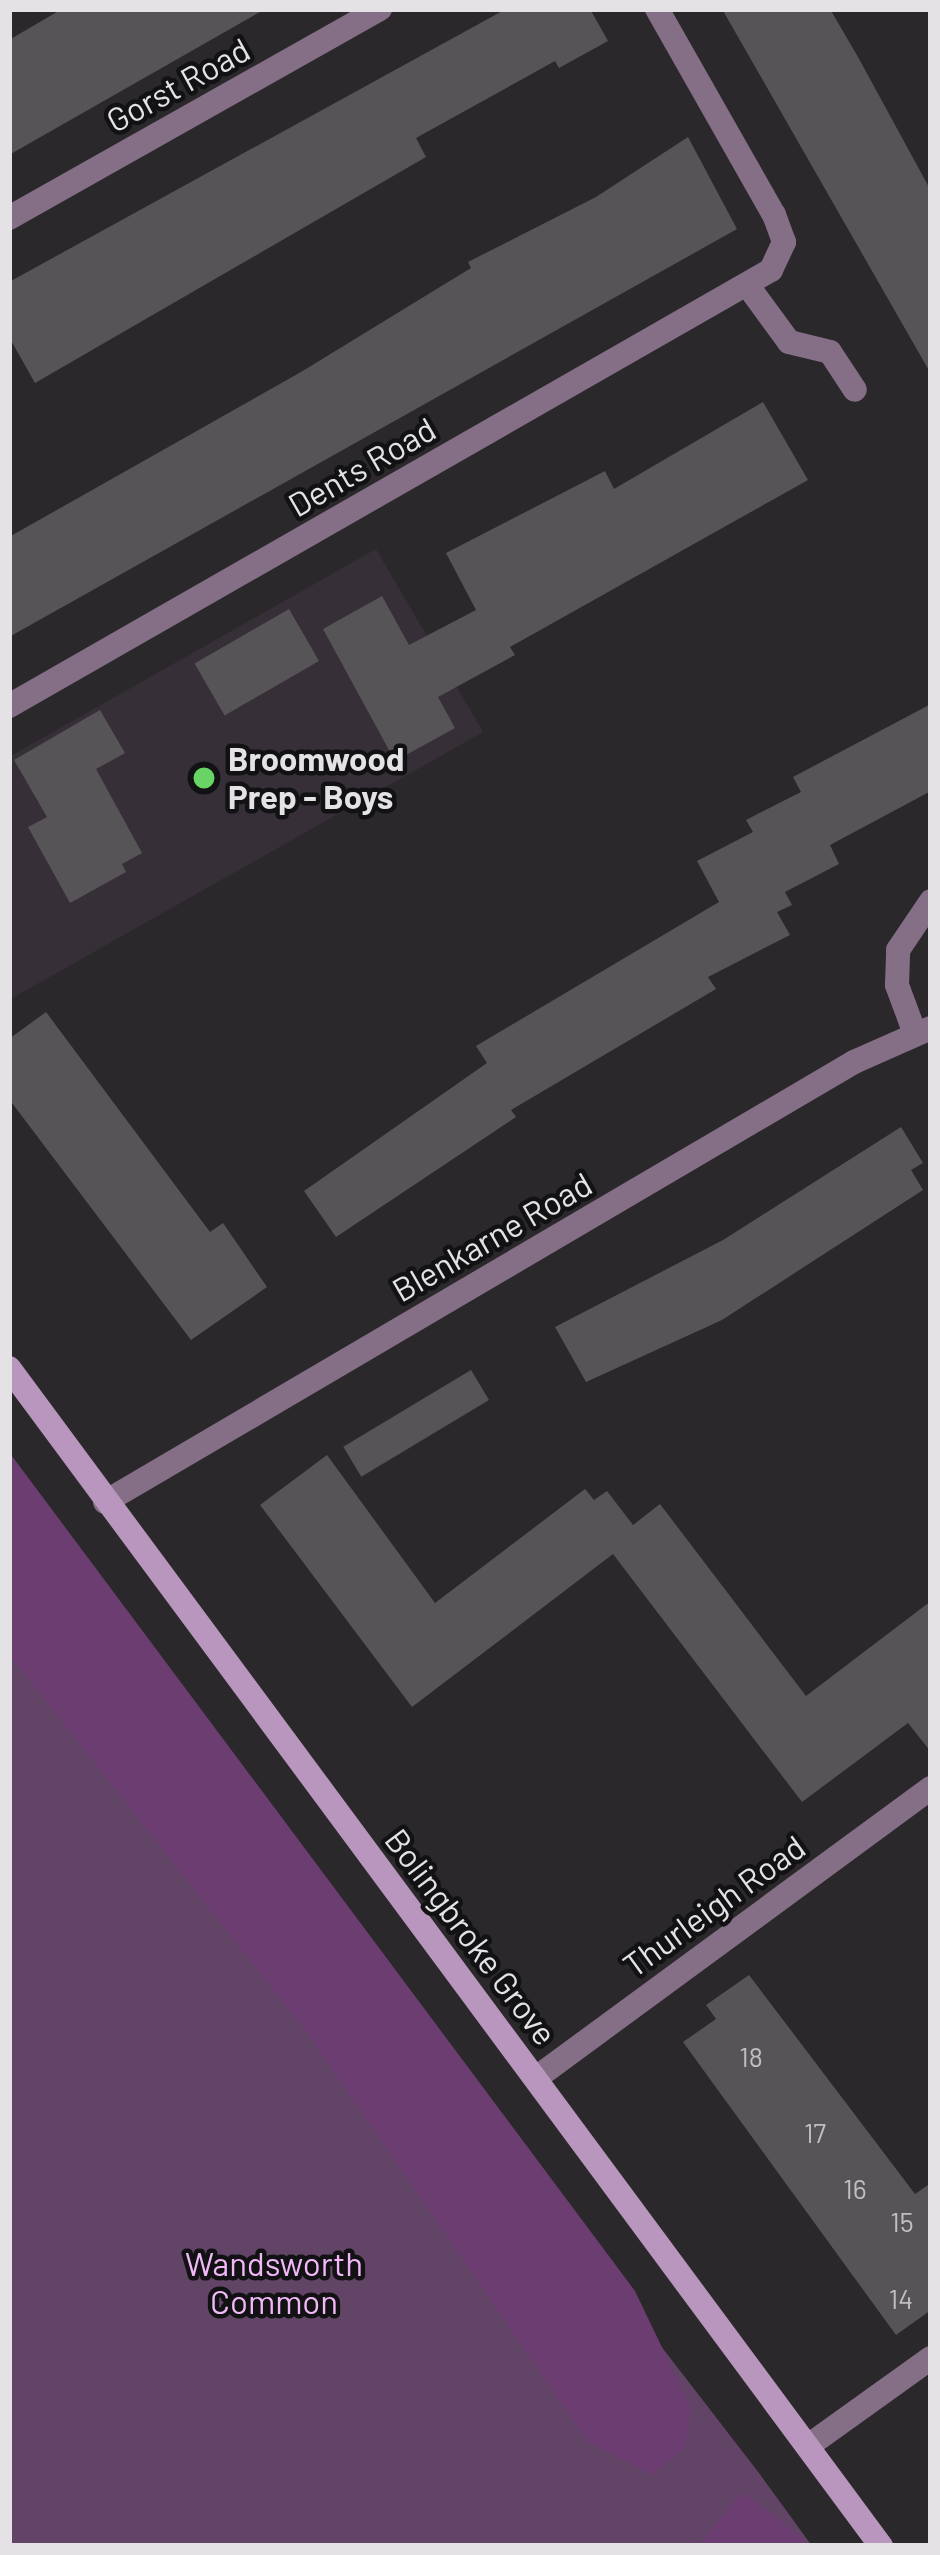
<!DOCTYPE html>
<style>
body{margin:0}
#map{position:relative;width:940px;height:2555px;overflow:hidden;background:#2b282b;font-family:Barlow,sans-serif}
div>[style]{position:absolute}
.built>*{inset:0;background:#362f37}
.green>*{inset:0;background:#624466}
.forest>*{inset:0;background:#6b3d71}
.building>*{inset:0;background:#575457;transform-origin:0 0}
.minor>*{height:24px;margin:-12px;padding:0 12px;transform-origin:12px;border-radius:12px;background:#856f87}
.secondary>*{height:24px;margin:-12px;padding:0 12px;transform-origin:12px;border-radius:12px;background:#b996bd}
.dots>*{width:33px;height:33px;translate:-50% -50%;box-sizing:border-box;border:6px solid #121113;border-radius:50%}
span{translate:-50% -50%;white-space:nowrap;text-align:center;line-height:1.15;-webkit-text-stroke:9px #121113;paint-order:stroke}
.number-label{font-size:27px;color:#c1bec1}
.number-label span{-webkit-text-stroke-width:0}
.street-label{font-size:33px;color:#e4e2e4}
.poi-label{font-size:33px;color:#e4e2e4;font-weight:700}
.left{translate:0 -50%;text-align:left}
.park-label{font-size:33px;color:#f0b8f6}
.frame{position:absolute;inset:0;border:12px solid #e4e2e4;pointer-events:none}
</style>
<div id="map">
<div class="built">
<i style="clip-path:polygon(376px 549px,483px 732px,9px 1000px,9px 757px)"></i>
</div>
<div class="green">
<i style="clip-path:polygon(9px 1502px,759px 2473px,812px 2546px,9px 2546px)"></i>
</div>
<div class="forest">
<i style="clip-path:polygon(9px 1452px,635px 2291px,691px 2408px,685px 2448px,652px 2475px,588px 2442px,308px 2034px,9px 1654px)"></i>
<i style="clip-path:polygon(741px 2492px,782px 2522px,812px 2546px,699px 2546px)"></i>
</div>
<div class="building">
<i style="clip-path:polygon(62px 9px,265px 9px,9px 155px,9px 40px)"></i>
<i style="clip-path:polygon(506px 9px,590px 9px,608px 41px,559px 68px,555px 61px,416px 138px,426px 157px,35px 383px,9px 337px,9px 282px)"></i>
<i style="clip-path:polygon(722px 9px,830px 9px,858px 57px,931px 191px,931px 374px)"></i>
<i style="clip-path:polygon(688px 137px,737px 229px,9px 637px,9px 537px,301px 372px,471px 268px,468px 262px,596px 197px)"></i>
<i style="clip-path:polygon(763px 402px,808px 480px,510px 647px,515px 655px,438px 697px,455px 728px,395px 761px,323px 629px,382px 596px,409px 645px,476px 610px,446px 553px,605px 471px,614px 489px)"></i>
<i style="left:289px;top:609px;width:60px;height:109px;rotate:60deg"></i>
<i style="clip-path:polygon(931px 704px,931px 791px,830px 845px,839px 864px,785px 892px,792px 905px,777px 912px,790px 935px,708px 977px,716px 989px,511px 1110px,516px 1117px,336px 1237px,304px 1191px,487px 1063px,476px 1046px,719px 902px,697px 861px,753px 832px,746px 820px,801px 792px,793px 777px)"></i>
<i style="clip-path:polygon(100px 710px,125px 753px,96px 769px,142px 853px,122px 864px,126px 872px,70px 903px,28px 827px,47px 817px,14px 760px)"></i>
<i style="clip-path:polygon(46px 1012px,210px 1232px,223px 1223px,267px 1287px,191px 1340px,9px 1099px,9px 1039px)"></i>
<i style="clip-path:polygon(901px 1127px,923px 1163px,911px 1170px,923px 1190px,722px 1320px,586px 1382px,555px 1327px,723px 1240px)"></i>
<i style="left:471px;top:1370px;width:35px;height:149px;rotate:59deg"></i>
<i style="clip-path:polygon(327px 1455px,435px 1603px,585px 1489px,594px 1500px,607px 1491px,633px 1525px,660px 1504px,806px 1696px,931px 1601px,931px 1752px,908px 1723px,802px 1802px,613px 1554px,412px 1707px,260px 1505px)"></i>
<i style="clip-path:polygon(749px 1975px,915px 2194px,931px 2183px,931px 2310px,896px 2335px,683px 2042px,716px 2019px,706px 2005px)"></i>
</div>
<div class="minor">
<i style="left:9px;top:218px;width:426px;rotate:-29.4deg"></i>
<i style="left:748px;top:286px;width:69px;rotate:53.8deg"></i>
<i style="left:789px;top:342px;width:42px;rotate:13.7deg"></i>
<i style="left:830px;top:352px;width:45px;rotate:56.7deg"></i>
<i style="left:9px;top:706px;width:878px;rotate:-29.78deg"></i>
<i style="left:771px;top:270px;width:31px;rotate:-65deg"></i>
<i style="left:784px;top:242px;width:29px;rotate:-110deg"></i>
<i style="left:774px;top:215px;width:237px;rotate:-119.6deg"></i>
<i style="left:914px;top:1031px;width:49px;rotate:-110.3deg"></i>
<i style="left:897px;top:985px;width:35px;rotate:-88deg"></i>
<i style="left:898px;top:950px;width:59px;rotate:-56deg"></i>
<i style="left:105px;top:1502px;width:869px;rotate:-30.43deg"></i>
<i style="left:854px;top:1062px;width:84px;rotate:-23.8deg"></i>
<i style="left:536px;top:2078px;width:490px;rotate:-36.3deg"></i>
<i style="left:808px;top:2446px;width:151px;rotate:-35.6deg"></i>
</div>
<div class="secondary">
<i style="left:9px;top:1368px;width:1466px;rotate:53.49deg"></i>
</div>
<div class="dots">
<i style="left:204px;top:778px;background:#68d465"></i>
</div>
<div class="number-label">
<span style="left:751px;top:2057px">18</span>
<span style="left:815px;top:2133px">17</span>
<span style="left:855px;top:2189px">16</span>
<span style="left:902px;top:2222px">15</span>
<span style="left:901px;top:2299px">14</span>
</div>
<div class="street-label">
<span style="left:178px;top:85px;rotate:-29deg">Gorst Road</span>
<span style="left:362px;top:467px;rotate:-30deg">Dents Road</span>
<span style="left:492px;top:1237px;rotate:-30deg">Blenkarne Road</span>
<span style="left:714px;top:1906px;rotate:-36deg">Thurleigh Road</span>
<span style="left:471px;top:1937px;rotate:53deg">Bolingbroke Grove</span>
</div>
<div class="poi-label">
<span class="left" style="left:228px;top:778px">Broomwood<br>Prep - Boys</span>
</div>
<div class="park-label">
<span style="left:274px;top:2283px">Wandsworth<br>Common</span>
</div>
<div class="frame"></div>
</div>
